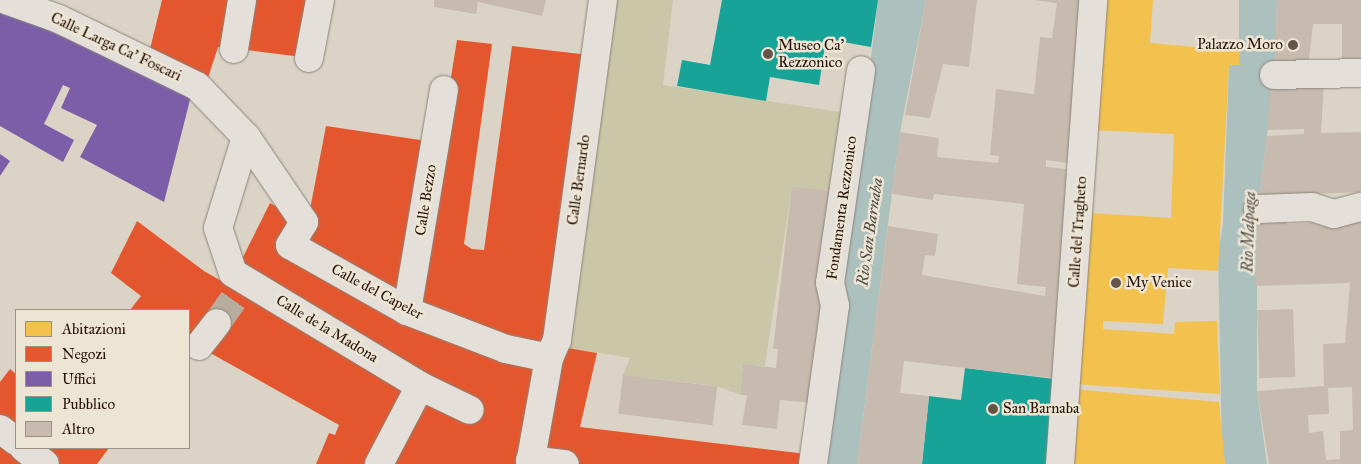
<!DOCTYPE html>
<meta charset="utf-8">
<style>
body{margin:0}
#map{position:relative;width:1361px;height:464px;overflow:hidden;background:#dbd4c6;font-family:"IM FELL Great Primer",serif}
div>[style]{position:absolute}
.green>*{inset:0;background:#c9c7a7}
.water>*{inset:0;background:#acc0be}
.homes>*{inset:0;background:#f2c14e}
.shops>*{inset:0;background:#e4572e}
.offices>*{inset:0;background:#7b5ea7}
.public>*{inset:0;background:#17a398}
.building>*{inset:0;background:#c7baae;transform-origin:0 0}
.pedestrian-tunnel>*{height:28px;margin-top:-14px;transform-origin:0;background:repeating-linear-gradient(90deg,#b7ad9f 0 28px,transparent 0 42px)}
.roads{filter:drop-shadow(0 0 1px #8b847b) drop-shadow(0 0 1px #8b847b)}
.pedestrian>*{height:28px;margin:-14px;padding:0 14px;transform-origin:14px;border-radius:14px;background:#e4e0d9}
.dots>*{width:14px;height:14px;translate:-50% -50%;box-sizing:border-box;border:2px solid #ede5d4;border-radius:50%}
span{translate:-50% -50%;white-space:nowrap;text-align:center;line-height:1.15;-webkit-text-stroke:5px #ede5d4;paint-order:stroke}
.poi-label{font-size:15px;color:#251005}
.left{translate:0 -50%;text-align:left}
.right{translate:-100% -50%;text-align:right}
.street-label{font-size:15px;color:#251005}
.water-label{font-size:16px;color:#4d4a44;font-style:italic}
.legend{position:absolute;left:15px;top:309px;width:175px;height:140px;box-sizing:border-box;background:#ede5d4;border:1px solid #9d9081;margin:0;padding:6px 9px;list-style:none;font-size:15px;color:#251005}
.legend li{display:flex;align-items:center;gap:10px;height:25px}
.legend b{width:25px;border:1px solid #9d9081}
</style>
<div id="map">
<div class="green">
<i style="clip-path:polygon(610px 0,673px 0,663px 85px,847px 113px,835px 192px,792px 186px,765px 366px,743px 364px,740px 395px,717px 386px,623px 375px,630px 358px,562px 347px)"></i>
</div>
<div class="water">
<i style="clip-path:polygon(878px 0,926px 0,900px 132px,857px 464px,822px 464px)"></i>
<i style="clip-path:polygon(1239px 0,1277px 0,1275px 71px,1257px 217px,1257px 391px,1267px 464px,1225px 464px,1222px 448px,1218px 252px,1223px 224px,1229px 65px,1239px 65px)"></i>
</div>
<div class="homes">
<i style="clip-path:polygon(1098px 0,1153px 0,1150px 43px,1240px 51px,1239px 65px,1229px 65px,1218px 271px,1168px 268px,1163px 324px,1103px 321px,1103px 329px,1174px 334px,1175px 322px,1217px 321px,1220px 394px,1073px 384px,1088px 213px,1171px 218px,1174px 134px,1092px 130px)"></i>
<i style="clip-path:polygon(1072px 389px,1219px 402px,1225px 464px,1067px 464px)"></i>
</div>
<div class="shops">
<i style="clip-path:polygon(162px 0,236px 0,228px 49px,218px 47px,208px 78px,149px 53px)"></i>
<i style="clip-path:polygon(249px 0,312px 0,302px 57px,239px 49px)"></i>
<i style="clip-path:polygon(457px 40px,492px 44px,464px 244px,472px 249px,484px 250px,512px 46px,589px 55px,548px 348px,414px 307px)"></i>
<i style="clip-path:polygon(326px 126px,427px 141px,399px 299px,298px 245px,307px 225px)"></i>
<i style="clip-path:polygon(270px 203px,297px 218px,280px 248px,541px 369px,525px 464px,382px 464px,419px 393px,476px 423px,481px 413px,240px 263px)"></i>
<i style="clip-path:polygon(137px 221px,204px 271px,412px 390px,389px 416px,368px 464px,316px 464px,329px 433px,335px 435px,339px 425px,203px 349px,189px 347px,189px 310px,130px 310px,141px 296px,111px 273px)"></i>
<i style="clip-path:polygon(562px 347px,597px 353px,580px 427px,807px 454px,805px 464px,538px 464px)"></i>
<i style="clip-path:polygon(10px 369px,16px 374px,16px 432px,0 419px,0 382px)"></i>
<i style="clip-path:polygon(0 438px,33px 464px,0 464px)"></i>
<i style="clip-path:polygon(36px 448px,109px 448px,97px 464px,57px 464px)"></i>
</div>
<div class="offices">
<i style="clip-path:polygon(4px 10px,191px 96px,164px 202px,80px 157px,97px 125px,61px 108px,70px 88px,63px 85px,44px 124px,74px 140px,63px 162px,0 126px,0 13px)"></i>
<i style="clip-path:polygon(0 154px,10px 161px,0 176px)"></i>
</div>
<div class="public">
<i style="clip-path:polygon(722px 0,878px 0,871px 47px,826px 39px,819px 85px,770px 77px,766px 101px,677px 86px,682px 60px,710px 65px)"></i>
<i style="clip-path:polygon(965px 368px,1062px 380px,1052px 464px,922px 464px,929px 396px,961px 400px)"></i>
</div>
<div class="building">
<i style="clip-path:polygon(434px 0,546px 0,542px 16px,478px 2px,476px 14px,434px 7px)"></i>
<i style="clip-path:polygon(926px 0,977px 0,969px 67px,943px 64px,930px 118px,905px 115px)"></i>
<i style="clip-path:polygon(1034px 0,1085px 0,1075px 164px,1046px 160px,1046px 167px,1076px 170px,1061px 379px,904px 361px,900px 393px,929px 396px,922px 464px,857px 464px,888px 226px,938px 234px,935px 256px,925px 255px,922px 275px,1045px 296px,1046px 287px,1017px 284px,1024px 204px,934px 194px,933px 200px,892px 194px,900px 132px,939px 138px,937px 157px,998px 163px,999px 156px,990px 155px,996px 89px,1034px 94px,1040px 37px,1052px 38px,1057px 3px)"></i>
<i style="clip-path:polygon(1277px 0,1361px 0,1361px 66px,1342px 66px,1342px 24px,1313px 24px,1308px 69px,1275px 71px)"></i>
<i style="clip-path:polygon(evenodd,1324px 81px,1321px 133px,1361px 132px,1361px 192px,1287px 195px,1287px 224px,1361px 221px,1361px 464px,1269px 464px,1257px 391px,1324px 386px,1323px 344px,1345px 343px,1350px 283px,1256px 286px,1257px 217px,1267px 136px,1304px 134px,1304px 129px,1267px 130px,1271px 82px,1324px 81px,1352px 387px,1353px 430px,1340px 431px,1340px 459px,1326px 460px,1323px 431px,1309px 433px,1308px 415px,1329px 414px,1328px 388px,1352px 387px)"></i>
<i style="clip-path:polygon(792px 186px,835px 192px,821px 307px,829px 309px,813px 403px,780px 400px,777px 429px,742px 425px,747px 395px,740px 395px,743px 364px,776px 368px,778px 349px,773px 349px)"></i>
<i style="left:1293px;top:309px;width:68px;height:36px;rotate:88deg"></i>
<i style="left:623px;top:375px;width:95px;height:39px;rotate:7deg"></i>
</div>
<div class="pedestrian-tunnel">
<i style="left:217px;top:323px;width:39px;rotate:-55deg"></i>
</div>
<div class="roads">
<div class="pedestrian">
<i style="left:6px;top:0;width:56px;rotate:19.7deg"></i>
<i style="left:59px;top:19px;width:153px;rotate:25.9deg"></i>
<i style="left:197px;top:86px;width:71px;rotate:46.1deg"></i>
<i style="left:246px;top:137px;width:103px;rotate:55.7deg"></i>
<i style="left:304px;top:222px;width:27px;rotate:121deg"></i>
<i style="left:290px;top:245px;width:134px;rotate:29.4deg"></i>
<i style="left:407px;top:311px;width:106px;rotate:21deg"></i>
<i style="left:506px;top:349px;width:44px;rotate:11.8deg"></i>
<i style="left:234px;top:49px;width:50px;rotate:-80.7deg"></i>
<i style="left:309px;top:58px;width:59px;rotate:-79.3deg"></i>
<i style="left:1274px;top:75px;width:87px;rotate:-1.3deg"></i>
<i style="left:246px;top:137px;width:95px;rotate:107.1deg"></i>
<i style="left:218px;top:228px;width:47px;rotate:71.6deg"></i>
<i style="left:233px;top:273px;width:218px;rotate:31.1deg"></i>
<i style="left:420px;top:386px;width:55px;rotate:25.6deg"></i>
<i style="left:1258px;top:209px;width:54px;rotate:-2.1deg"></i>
<i style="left:1312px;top:207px;width:23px;rotate:18deg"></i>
<i style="left:1334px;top:214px;width:28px;rotate:-15deg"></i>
<i style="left:407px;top:311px;width:224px;rotate:-80.5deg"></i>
<i style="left:199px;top:346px;width:29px;rotate:-52deg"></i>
<i style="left:0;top:429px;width:20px;rotate:37deg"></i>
<i style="left:24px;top:448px;width:26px;rotate:37deg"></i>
<i style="left:530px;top:460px;width:35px;rotate:7deg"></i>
<i style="left:379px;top:464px;width:88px;rotate:-62.3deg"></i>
<i style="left:530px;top:464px;width:108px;rotate:-79.8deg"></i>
<i style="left:549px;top:358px;width:20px;rotate:-66deg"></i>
<i style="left:557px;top:340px;width:343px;rotate:-82.3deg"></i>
<i style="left:813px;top:464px;width:160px;rotate:-82.1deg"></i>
<i style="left:835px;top:306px;width:24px;rotate:-102deg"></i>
<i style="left:830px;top:283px;width:215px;rotate:-81.7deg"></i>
<i style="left:1060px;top:464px;width:465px;rotate:-85.9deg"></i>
</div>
</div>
<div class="dots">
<i style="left:1293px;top:45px;background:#655549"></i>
<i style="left:768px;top:54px;background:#655549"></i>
<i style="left:1116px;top:283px;background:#655549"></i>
<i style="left:993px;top:409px;background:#655549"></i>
</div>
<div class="poi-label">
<span class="left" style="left:778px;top:54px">Museo Ca'<br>Rezzonico</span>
<span class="right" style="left:1283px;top:45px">Palazzo Moro</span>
<span class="left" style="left:1126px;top:283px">My Venice</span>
<span class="left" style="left:1003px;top:409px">San Barnaba</span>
</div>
<div class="street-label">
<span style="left:116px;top:47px;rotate:25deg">Calle Larga Ca’ Foscari</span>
<span style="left:579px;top:180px;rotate:-82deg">Calle Bernardo</span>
<span style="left:426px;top:200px;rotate:-81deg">Calle Bezzo</span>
<span style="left:842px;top:208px;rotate:-82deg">Fondamenta Rezzonico</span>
<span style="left:1078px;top:232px;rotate:-86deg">Calle del Tragheto</span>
<span style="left:377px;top:292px;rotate:28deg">Calle del Capeler</span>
<span style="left:327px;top:329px;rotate:31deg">Calle de la Madona</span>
</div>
<div class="water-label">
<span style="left:870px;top:232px;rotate:-82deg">Rio San Barnaba</span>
<span style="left:1249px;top:232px;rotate:-88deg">Rio Malpaga</span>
</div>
<ul class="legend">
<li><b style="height:14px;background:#f2c14e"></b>Abitazioni</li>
<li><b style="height:14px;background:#e4572e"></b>Negozi</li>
<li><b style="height:14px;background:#7b5ea7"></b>Uffici</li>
<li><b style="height:14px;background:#17a398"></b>Pubblico</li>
<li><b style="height:14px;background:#c7baae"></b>Altro</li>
</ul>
</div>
